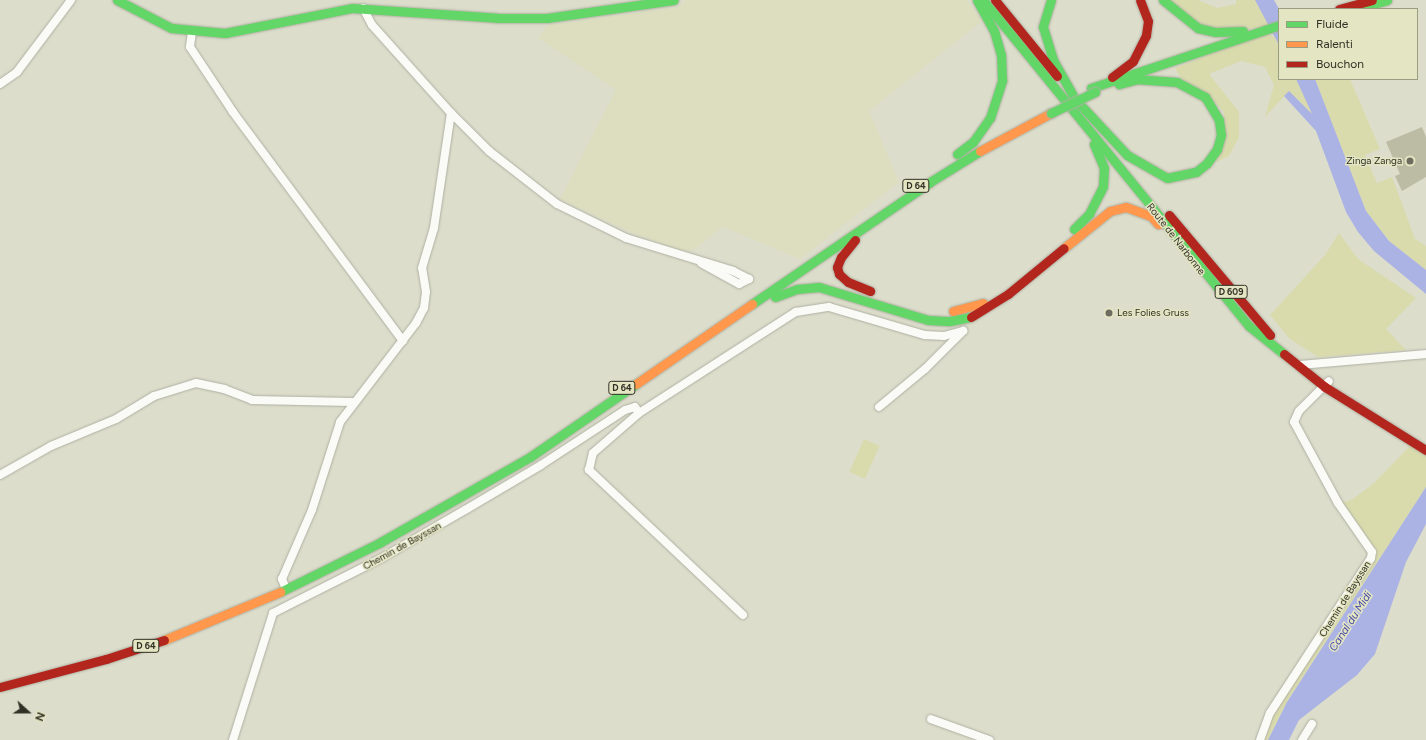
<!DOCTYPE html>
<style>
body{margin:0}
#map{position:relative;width:1426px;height:740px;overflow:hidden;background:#dcddcb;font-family:Figtree,sans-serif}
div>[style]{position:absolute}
.built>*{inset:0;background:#dcdebf}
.green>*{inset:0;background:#d9dbad;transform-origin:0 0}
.water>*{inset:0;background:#abb3e4}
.building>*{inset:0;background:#bbbca3}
.roads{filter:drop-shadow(0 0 1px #afb0a2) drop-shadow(0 0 1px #afb0a2)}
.street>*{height:8px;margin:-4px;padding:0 4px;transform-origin:4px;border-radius:4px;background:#fafaf7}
.fast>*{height:9px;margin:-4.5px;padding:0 4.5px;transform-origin:4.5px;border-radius:4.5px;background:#63d668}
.slow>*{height:9px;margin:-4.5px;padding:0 4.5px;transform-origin:4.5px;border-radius:4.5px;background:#ff974d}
.jam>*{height:9px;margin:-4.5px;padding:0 4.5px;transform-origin:4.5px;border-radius:4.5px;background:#b3261e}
.bridges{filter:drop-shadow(0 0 1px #afb0a2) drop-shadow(0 0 1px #afb0a2)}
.fast-bridge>*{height:9px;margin:-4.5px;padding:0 4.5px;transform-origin:4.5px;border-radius:4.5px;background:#63d668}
.dots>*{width:11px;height:11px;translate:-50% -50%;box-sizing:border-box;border:2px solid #e3e5c3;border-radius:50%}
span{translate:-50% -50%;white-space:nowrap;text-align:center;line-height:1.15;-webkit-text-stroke:3px #e3e5c3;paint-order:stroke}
.shield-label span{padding:1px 3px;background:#e3e5c3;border:1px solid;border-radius:3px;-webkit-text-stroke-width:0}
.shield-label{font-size:9px;color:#303124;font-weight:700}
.poi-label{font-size:10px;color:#303124}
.right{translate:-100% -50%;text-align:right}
.left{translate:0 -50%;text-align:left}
.street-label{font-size:10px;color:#303124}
.water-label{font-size:11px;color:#4549a3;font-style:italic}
.legend{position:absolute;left:1278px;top:8px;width:140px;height:72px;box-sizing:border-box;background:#e3e5c3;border:1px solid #9b9d83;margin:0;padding:5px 7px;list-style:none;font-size:12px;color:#303124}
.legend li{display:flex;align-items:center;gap:8px;height:20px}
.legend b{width:20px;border:1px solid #9b9d83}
.north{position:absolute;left:8px;top:692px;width:40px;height:40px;-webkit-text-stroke:3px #e3e5c3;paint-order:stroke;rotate:111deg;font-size:11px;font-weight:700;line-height:16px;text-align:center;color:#303124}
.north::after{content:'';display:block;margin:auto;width:14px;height:18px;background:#303124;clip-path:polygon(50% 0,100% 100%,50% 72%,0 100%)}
</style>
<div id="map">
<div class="built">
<i style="clip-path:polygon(686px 0,966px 0,982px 21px,869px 111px,899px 182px,800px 259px,723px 227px,692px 251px,681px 250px,635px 234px,560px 199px,616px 90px,538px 38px,548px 25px,678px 7px)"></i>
</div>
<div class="green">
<i style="clip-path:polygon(1163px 0,1198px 0,1217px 8px,1236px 4px,1236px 0,1255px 0,1270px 27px,1216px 32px)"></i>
<i style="clip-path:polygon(1266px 33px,1276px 38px,1279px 45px,1279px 79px,1296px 79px,1313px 114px,1311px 116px,1289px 91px,1265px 117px,1274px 85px,1265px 67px,1241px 61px,1209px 74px,1239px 112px,1239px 137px,1229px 156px,1217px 162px,1224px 136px,1224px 112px,1206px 93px,1181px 78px,1175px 68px)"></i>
<i style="clip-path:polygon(1315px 79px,1350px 79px,1380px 149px,1365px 155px,1377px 183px,1392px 177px,1415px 239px,1426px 246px,1426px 270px,1389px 241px,1366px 211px)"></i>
<i style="clip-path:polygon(1339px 233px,1358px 259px,1416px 298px,1386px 329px,1406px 350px,1318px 357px,1290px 339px,1270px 315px,1325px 255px)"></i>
<i style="left:864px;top:439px;width:17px;height:36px;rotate:24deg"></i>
<i style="clip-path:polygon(1413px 443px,1426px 450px,1426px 487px,1288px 700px,1268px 740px,1260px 740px,1265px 725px,1371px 558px,1339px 504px,1353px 499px,1373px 484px)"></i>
</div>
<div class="water">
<i style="clip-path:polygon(1255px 0,1274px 0,1279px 9px,1279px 45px)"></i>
<i style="clip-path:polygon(1296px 79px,1315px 79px,1366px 211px,1389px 241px,1426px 270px,1426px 294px,1374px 251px,1358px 232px,1346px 212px,1316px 131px,1284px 96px,1289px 91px,1312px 114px)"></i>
<i style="clip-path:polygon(1426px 487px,1426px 524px,1406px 562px,1375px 654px,1357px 675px,1299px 720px,1289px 740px,1268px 740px,1287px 702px)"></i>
</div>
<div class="building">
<i style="clip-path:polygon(1422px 127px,1426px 137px,1426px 177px,1402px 191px,1395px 176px,1400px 174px,1386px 142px)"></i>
</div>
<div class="roads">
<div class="street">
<i style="left:363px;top:8px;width:19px;rotate:62deg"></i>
<i style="left:372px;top:25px;width:118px;rotate:48.1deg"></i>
<i style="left:451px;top:113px;width:54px;rotate:45deg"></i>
<i style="left:489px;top:151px;width:86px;rotate:37.9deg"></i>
<i style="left:557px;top:204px;width:77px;rotate:26.2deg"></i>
<i style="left:626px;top:238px;width:112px;rotate:17.1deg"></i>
<i style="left:733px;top:271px;width:18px;rotate:27deg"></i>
<i style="left:749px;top:279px;width:11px;rotate:153deg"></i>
<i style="left:739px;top:284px;width:43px;rotate:-151.1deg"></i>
<i style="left:192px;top:32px;width:15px;rotate:98deg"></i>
<i style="left:190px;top:47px;width:78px;rotate:56.5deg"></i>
<i style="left:233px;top:112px;width:285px;rotate:53.4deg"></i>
<i style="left:0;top:84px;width:21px;rotate:-35deg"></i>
<i style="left:17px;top:72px;width:90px;rotate:-53.1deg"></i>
<i style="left:1301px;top:365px;width:125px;rotate:-5deg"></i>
<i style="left:879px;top:407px;width:60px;rotate:-39.6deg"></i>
<i style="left:925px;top:369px;width:54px;rotate:-45deg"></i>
<i style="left:0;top:475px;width:59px;rotate:-29.6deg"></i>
<i style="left:51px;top:446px;width:70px;rotate:-22.6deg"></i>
<i style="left:116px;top:419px;width:44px;rotate:-31.2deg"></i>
<i style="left:154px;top:396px;width:44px;rotate:-17.2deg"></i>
<i style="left:196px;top:383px;width:29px;rotate:12deg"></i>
<i style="left:224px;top:389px;width:30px;rotate:21deg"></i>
<i style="left:252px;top:400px;width:100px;rotate:1.1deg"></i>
<i style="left:286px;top:589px;width:11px;rotate:-112deg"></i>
<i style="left:282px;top:579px;width:75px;rotate:-66.5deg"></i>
<i style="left:312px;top:510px;width:92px;rotate:-72.3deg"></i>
<i style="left:340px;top:422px;width:125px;rotate:-52.5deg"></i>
<i style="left:416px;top:323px;width:17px;rotate:-62deg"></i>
<i style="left:424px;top:308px;width:16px;rotate:-83deg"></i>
<i style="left:426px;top:292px;width:24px;rotate:-99deg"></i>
<i style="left:422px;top:268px;width:42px;rotate:-73.3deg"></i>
<i style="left:434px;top:228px;width:116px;rotate:-81.6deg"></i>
<i style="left:743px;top:615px;width:212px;rotate:-136.7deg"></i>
<i style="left:589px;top:470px;width:17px;rotate:-77deg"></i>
<i style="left:593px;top:453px;width:61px;rotate:-41deg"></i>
<i style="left:639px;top:413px;width:187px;rotate:-32.8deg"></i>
<i style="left:796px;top:312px;width:33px;rotate:-9deg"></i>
<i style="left:829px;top:307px;width:100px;rotate:16.3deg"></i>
<i style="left:925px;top:335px;width:19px;rotate:3deg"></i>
<i style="left:944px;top:336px;width:20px;rotate:-15deg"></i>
<i style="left:931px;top:719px;width:62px;rotate:19.9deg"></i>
<i style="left:233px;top:740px;width:133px;rotate:-72.5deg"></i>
<i style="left:273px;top:613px;width:120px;rotate:-26.8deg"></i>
<i style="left:380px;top:559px;width:98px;rotate:-30deg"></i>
<i style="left:465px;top:510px;width:88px;rotate:-30.6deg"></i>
<i style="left:541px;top:465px;width:100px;rotate:-33.2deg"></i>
<i style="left:625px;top:410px;width:10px;rotate:-17deg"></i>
<i style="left:635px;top:407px;width:7px;rotate:56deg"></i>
<i style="left:1260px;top:740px;width:29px;rotate:-70deg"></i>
<i style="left:1270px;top:713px;width:185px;rotate:-56.9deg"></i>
<i style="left:1371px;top:558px;width:6px;rotate:-81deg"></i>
<i style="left:1372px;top:552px;width:60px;rotate:-124.8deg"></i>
<i style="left:1338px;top:503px;width:92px;rotate:-118.5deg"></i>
<i style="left:1294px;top:422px;width:12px;rotate:-66deg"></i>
<i style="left:1299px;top:411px;width:42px;rotate:-45deg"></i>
<i style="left:1302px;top:740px;width:19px;rotate:-58deg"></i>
</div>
<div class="fast">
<i style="left:117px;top:0;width:61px;rotate:27.4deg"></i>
<i style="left:171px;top:28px;width:54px;rotate:5.3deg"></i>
<i style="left:225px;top:33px;width:129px;rotate:-11.1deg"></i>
<i style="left:352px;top:8px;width:145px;rotate:3.9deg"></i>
<i style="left:497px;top:18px;width:50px"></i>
<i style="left:547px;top:18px;width:128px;rotate:-8.1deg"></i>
<i style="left:983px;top:0;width:421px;rotate:50.8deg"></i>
<i style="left:1249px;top:326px;width:45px;rotate:38.7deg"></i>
<i style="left:1051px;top:0;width:28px;rotate:107deg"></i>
<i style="left:1043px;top:27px;width:34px;rotate:73deg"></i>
<i style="left:1053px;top:60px;width:45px;rotate:60.6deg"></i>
<i style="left:1075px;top:99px;width:76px;rotate:47.1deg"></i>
<i style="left:1127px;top:155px;width:46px;rotate:29.9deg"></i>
<i style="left:1167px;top:178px;width:30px;rotate:-12deg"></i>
<i style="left:1196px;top:172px;width:14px;rotate:-39deg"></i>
<i style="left:1207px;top:163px;width:17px;rotate:-54deg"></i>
<i style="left:1217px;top:149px;width:15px;rotate:-74deg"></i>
<i style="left:1221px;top:135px;width:15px;rotate:-98deg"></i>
<i style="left:1219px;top:120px;width:27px;rotate:-121deg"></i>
<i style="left:1205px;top:97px;width:32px;rotate:-152deg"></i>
<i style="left:1177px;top:82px;width:39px;rotate:-176deg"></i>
<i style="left:1138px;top:79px;width:20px;rotate:165deg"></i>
<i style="left:1163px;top:0;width:45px;rotate:38.7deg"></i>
<i style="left:1198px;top:28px;width:18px;rotate:13deg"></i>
<i style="left:1216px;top:32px;width:27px;rotate:-2deg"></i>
<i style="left:1363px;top:7px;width:25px;rotate:-16deg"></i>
<i style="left:1091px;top:88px;width:198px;rotate:-18.5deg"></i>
<i style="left:957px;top:154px;width:20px;rotate:-37deg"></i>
<i style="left:973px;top:142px;width:29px;rotate:-55deg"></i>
<i style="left:990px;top:118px;width:40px;rotate:-72deg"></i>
<i style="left:1002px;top:80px;width:25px;rotate:-92deg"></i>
<i style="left:1001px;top:55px;width:25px;rotate:-106deg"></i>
<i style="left:994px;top:31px;width:35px;rotate:-119deg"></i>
<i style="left:1074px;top:229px;width:21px;rotate:-45deg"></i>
<i style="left:1089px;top:214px;width:31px;rotate:-63deg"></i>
<i style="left:1103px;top:186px;width:18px;rotate:-87deg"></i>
<i style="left:1104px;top:168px;width:26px;rotate:-113deg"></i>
<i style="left:775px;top:297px;width:23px;rotate:-20deg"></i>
<i style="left:797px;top:289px;width:22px;rotate:-5deg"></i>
<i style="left:819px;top:287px;width:114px;rotate:16.8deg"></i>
<i style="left:928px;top:320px;width:22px;rotate:3deg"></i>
<i style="left:950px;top:321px;width:21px;rotate:-11deg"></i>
<i style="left:752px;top:304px;width:216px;rotate:-34.4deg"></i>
<i style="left:930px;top:182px;width:59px;rotate:-31.8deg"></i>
<i style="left:280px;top:592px;width:110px;rotate:-26.3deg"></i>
<i style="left:379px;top:543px;width:174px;rotate:-29.7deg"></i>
<i style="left:530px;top:457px;width:129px;rotate:-34.6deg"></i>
</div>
<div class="slow">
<i style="left:980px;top:151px;width:81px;rotate:-28.2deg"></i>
<i style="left:1064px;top:248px;width:59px;rotate:-38.8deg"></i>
<i style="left:1110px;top:211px;width:16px;rotate:-14deg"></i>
<i style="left:1126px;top:207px;width:27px;rotate:20deg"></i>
<i style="left:1151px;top:216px;width:11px;rotate:49deg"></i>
<i style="left:953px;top:311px;width:31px;rotate:-15deg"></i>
<i style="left:636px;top:384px;width:141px;rotate:-34.6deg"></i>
<i style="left:164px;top:640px;width:126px;rotate:-22.5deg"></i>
</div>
<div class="jam">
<i style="left:995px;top:0;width:98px;rotate:50.8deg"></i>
<i style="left:1339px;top:9px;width:34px;rotate:-15deg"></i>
<i style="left:1112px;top:77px;width:26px;rotate:-37deg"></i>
<i style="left:1133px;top:61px;width:29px;rotate:-63deg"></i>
<i style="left:1146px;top:35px;width:14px;rotate:-82deg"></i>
<i style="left:1148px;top:21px;width:22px;rotate:-111deg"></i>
<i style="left:1169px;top:215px;width:157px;rotate:49.9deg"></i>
<i style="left:855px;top:240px;width:22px;rotate:129deg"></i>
<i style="left:841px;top:257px;width:11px;rotate:112deg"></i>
<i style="left:837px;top:267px;width:7px;rotate:74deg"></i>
<i style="left:839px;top:274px;width:12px;rotate:42deg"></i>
<i style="left:848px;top:282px;width:24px;rotate:22deg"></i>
<i style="left:971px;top:317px;width:44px;rotate:-31.9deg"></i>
<i style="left:1008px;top:294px;width:72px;rotate:-39.4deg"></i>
<i style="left:1284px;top:354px;width:53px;rotate:38.8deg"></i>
<i style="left:1325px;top:387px;width:119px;rotate:32deg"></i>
<i style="left:0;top:687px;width:110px;rotate:-14.8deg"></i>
<i style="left:106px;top:659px;width:61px;rotate:-18.1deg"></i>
</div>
</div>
<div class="bridges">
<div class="fast-bridge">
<i style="left:1051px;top:113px;width:49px;rotate:-25.5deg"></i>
</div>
</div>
<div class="dots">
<i style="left:1410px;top:161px;background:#6c6d5e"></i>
<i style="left:1109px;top:313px;background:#6c6d5e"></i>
</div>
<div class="shield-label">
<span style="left:916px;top:186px">D 64</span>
<span style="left:1231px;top:292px">D 609</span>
<span style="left:622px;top:388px">D 64</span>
<span style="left:146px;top:646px">D 64</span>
</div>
<div class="poi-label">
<span class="right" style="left:1402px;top:161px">Zinga Zanga</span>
<span class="left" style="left:1117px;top:313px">Les Folies Gruss</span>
</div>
<div class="street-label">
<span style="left:1176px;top:239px;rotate:52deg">Route de Narbonne</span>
<span style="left:402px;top:546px;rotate:-29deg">Chemin de Bayssan</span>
<span style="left:1345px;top:599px;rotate:-58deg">Chemin de Bayssan</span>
</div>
<div class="water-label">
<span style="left:1351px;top:622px;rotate:-57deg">Canal du Midi</span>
</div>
<ul class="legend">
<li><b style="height:5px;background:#63d668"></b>Fluide</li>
<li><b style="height:5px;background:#ff974d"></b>Ralenti</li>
<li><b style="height:5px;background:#b3261e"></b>Bouchon</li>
</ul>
<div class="north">N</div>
</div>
